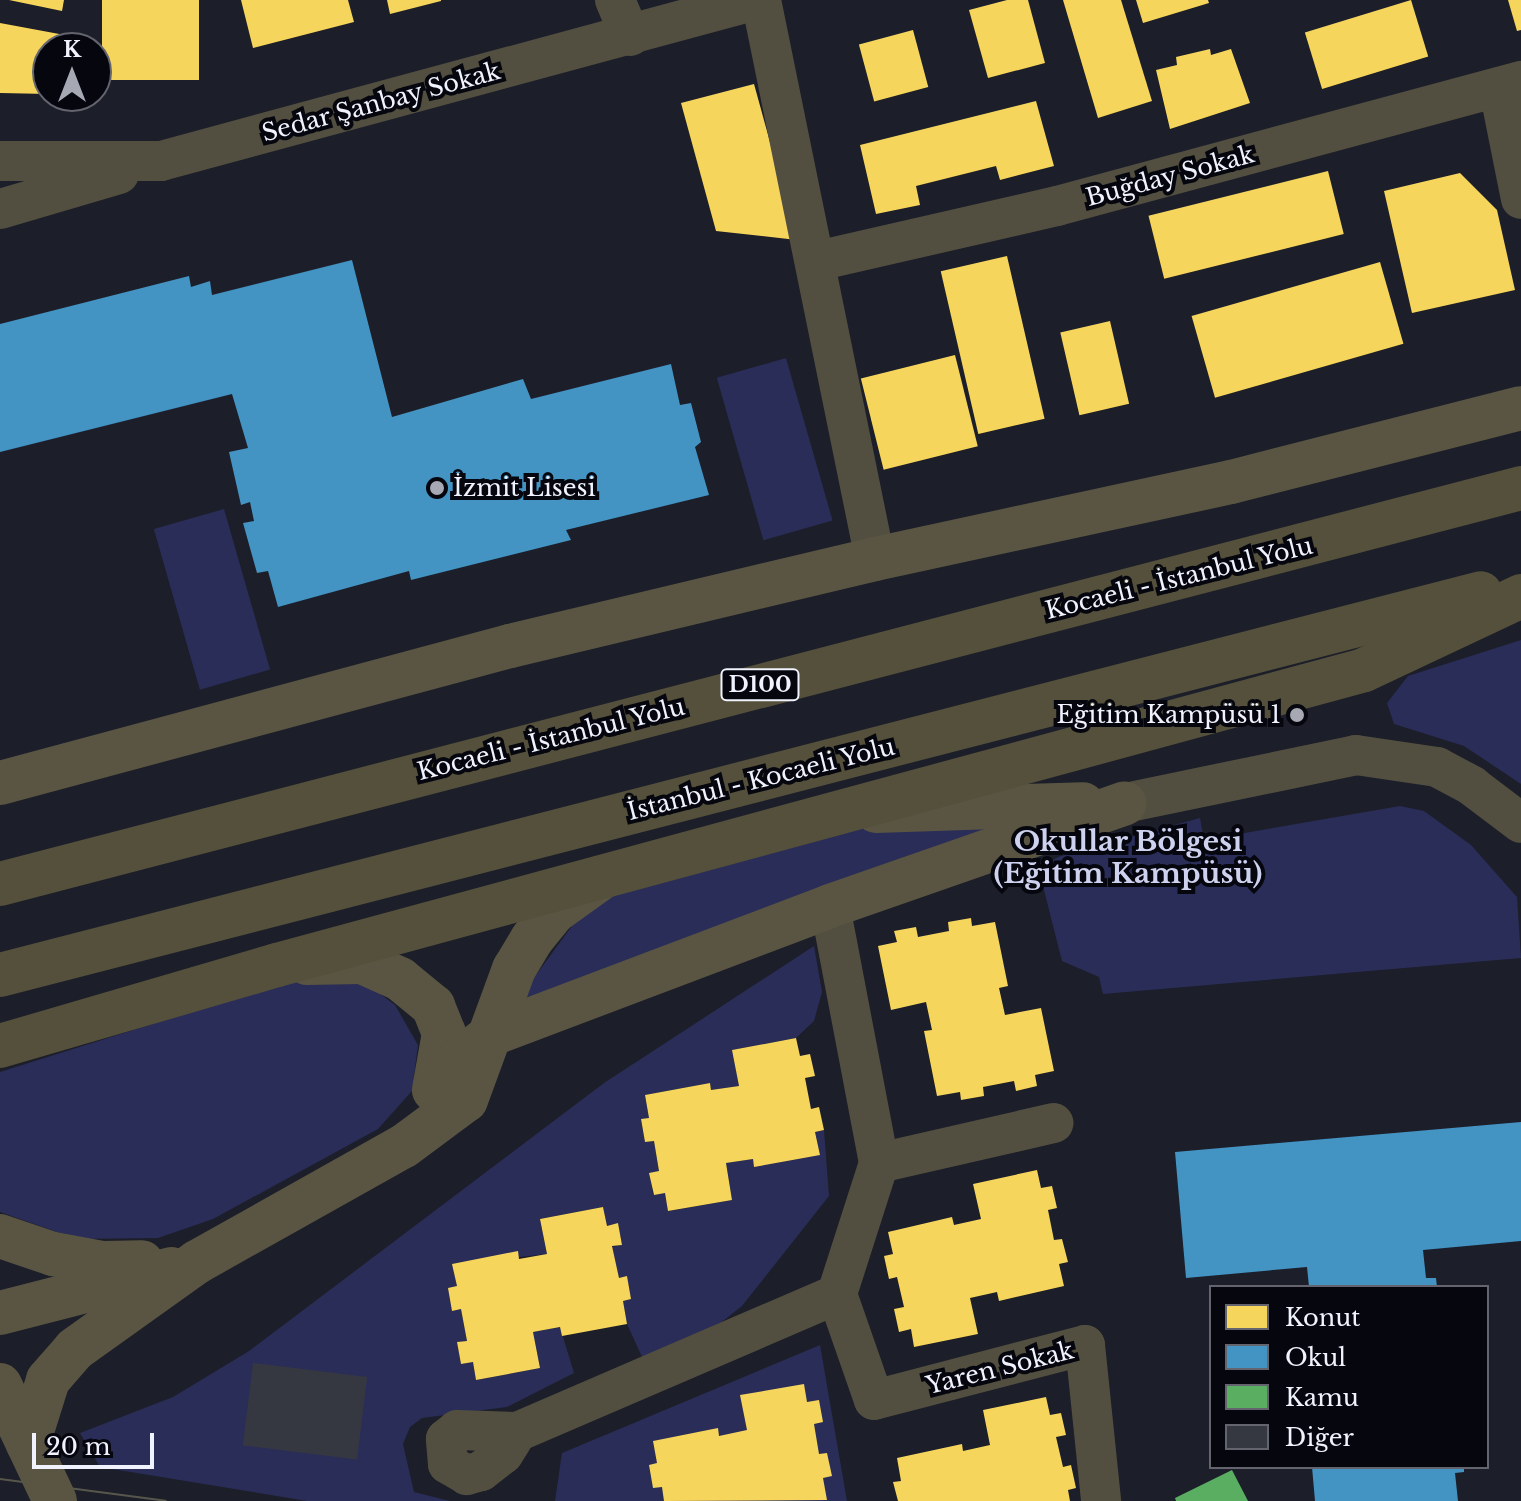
<!DOCTYPE html>
<meta charset="utf-8">
<style>
body{margin:0}
#map{position:relative;width:1521px;height:1501px;overflow:hidden;background:#1c1e29;font-family:"Libre Baskerville",serif}
div>[style]{position:absolute}
.green>*{inset:0;background:#2a2d57;transform-origin:0 0}
.homes>*{inset:0;background:#f6d55c;transform-origin:0 0}
.schools>*{inset:0;background:#4393c3}
.public>*{inset:0;background:#5aae61}
.building>*{inset:0;background:#363841;transform-origin:0 0}
.street>*{height:40px;margin:-20px;padding:0 20px;transform-origin:20px;border-radius:20px;background:#524f40}
.secondary>*{height:44px;margin:-22px;padding:0 22px;transform-origin:22px;border-radius:22px;background:#595542}
.highway>*{height:44px;margin:-22px;padding:0 22px;transform-origin:22px;border-radius:22px;background:#54503b}
.tram>*{height:2px;margin:-1px;padding:0 1px;transform-origin:1px;border-radius:1px;background:#57564d}
.secondary-bridge>*{height:44px;margin:-22px;padding:0 22px;transform-origin:22px;border-radius:22px;background:#595542}
.dots>*{width:22px;height:22px;translate:-50% -50%;box-sizing:border-box;border:4px solid #05060e;border-radius:50%}
span{translate:-50% -50%;white-space:nowrap;text-align:center;line-height:1.15;-webkit-text-stroke:8px #05060e;paint-order:stroke}
.shield-label span{padding:2px 6px;background:#05060e;border:2px solid;border-radius:6px;-webkit-text-stroke-width:0}
.shield-label{font-size:22px;color:#f0f2fd;font-weight:700}
.street-label{font-size:24px;color:#f0f2fd}
.poi-label{font-size:24px;color:#f0f2fd}
.left{translate:0 -50%;text-align:left}
.right{translate:-100% -50%;text-align:right}
.quarter-label{font-size:28px;color:#ced2ef;font-weight:700}
.legend{position:absolute;left:1209px;top:1285px;width:280px;height:184px;box-sizing:border-box;background:#05060e;border:2px solid #63646e;margin:0;padding:10px 14px;list-style:none;font-size:24px;color:#f0f2fd}
.legend li{display:flex;align-items:center;gap:16px;height:40px}
.legend b{width:40px;border:2px solid #63646e}
.north{position:absolute;left:32px;top:32px;width:80px;height:80px;box-sizing:border-box;background:#05060e;border:2px solid #63646e;border-radius:50%;rotate:0deg;font-size:22px;font-weight:700;line-height:32px;text-align:center;color:#f0f2fd}
.north::after{content:'';display:block;margin:auto;width:28px;height:36px;background:#a6a8b3;clip-path:polygon(50% 0,100% 100%,50% 72%,0 100%)}
.scale{position:absolute;left:32px;top:1433px;width:122px;height:36px;box-sizing:border-box;border:4px solid #f0f2fd;border-top:0;padding-left:10px;font-size:24px;line-height:28px;white-space:nowrap;color:#f0f2fd;-webkit-text-stroke:6px #05060e;paint-order:stroke}
</style>
<div id="map">
<div class="green">
<i style="left:786px;top:358px;width:169px;height:72px;rotate:74deg"></i>
<i style="left:224px;top:509px;width:167px;height:73px;rotate:74deg"></i>
<i style="clip-path:polygon(1521px 640px,1521px 784px,1464px 746px,1394px 724px,1387px 703px,1408px 676px)"></i>
<i style="clip-path:polygon(1400px 806px,1424px 811px,1471px 845px,1517px 897px,1521px 958px,1103px 994px,1099px 977px,1062px 961px,1044px 890px,1044px 864px,1061px 856px,1200px 818px,1204px 840px)"></i>
<i style="clip-path:polygon(1033px 822px,517px 1001px,588px 904px,838px 824px)"></i>
<i style="clip-path:polygon(814px 946px,822px 992px,814px 1021px,796px 1038px,733px 1050px,739px 1086px,711px 1090px,710px 1083px,645px 1095px,649px 1118px,641px 1120px,645px 1142px,654px 1141px,659px 1171px,650px 1174px,653px 1195px,665px 1193px,669px 1211px,732px 1200px,726px 1163px,753px 1159px,754px 1166px,820px 1154px,815px 1132px,824px 1130px,829px 1196px,742px 1306px,700px 1339px,642px 1357px,627px 1324px,623px 1301px,631px 1299px,627px 1277px,619px 1278px,612px 1247px,622px 1245px,618px 1223px,607px 1226px,603px 1207px,540px 1219px,547px 1254px,453px 1264px,457px 1286px,452px 1311px,461px 1309px,467px 1341px,457px 1342px,461px 1364px,473px 1362px,476px 1380px,540px 1368px,533px 1332px,560px 1327px,574px 1373px,507px 1407px,422px 1418px,410px 1427px,403px 1444px,414px 1492px,450px 1501px,307px 1501px,100px 1467px,80px 1433px,173px 1397px,249px 1351px,604px 1083px)"></i>
<i style="clip-path:polygon(360px 979px,395px 1005px,418px 1045px,412px 1091px,378px 1129px,213px 1219px,158px 1238px,77px 1239px,0 1212px,0 1072px,289px 981px)"></i>
<i style="clip-path:polygon(820px 1345px,847px 1501px,555px 1501px,562px 1453px)"></i>
</div>
<div class="homes">
<i style="clip-path:polygon(9px 0,64px 0,62px 11px)"></i>
<i style="left:102px;top:0;width:97px;height:80px"></i>
<i style="clip-path:polygon(241px 0,348px 0,354px 22px,253px 48px)"></i>
<i style="clip-path:polygon(387px 0,441px 0,441px 1px,390px 14px)"></i>
<i style="clip-path:polygon(1007px 0,1028px 0,1045px 63px,988px 78px,969px 10px)"></i>
<i style="clip-path:polygon(1063px 0,1121px 0,1152px 101px,1098px 118px)"></i>
<i style="clip-path:polygon(1136px 0,1208px 0,1209px 3px,1143px 23px)"></i>
<i style="left:1411px;top:0;width:59px;height:111px;rotate:73deg"></i>
<i style="clip-path:polygon(1508px 0,1521px 0,1521px 30px,1517px 31px)"></i>
<i style="clip-path:polygon(0 23px,97px 41px,97px 48px,48px 48px,48px 94px,0 93px)"></i>
<i style="left:913px;top:30px;width:59px;height:56px;rotate:75deg"></i>
<i style="clip-path:polygon(1210px 49px,1211px 55px,1231px 49px,1250px 103px,1170px 129px,1156px 70px,1177px 65px,1176px 57px)"></i>
<i style="clip-path:polygon(754px 84px,797px 240px,716px 231px,681px 103px)"></i>
<i style="clip-path:polygon(1036px 101px,1054px 166px,1000px 180px,996px 166px,916px 186px,920px 205px,876px 214px,860px 145px)"></i>
<i style="left:1328px;top:171px;width:65px;height:185px;rotate:76deg"></i>
<i style="clip-path:polygon(1460px 173px,1497px 210px,1515px 290px,1412px 313px,1384px 191px)"></i>
<i style="left:1007px;top:256px;width:167px;height:68px;rotate:77deg"></i>
<i style="left:1380px;top:262px;width:85px;height:196px;rotate:74deg"></i>
<i style="left:1110px;top:321px;width:85px;height:51px;rotate:77deg"></i>
<i style="left:955px;top:355px;width:94px;height:97px;rotate:76deg"></i>
<i style="clip-path:polygon(971px 918px,972px 926px,995px 922px,1008px 986px,999px 988px,1005px 1015px,1041px 1008px,1054px 1071px,1035px 1075px,1037px 1086px,1016px 1091px,1014px 1081px,983px 1087px,984px 1096px,961px 1100px,960px 1092px,937px 1096px,924px 1031px,932px 1030px,926px 1002px,891px 1010px,878px 946px,897px 942px,894px 931px,916px 927px,918px 937px,949px 931px,948px 922px)"></i>
<i style="clip-path:polygon(796px 1038px,800px 1056px,810px 1054px,815px 1076px,805px 1078px,811px 1109px,819px 1107px,824px 1130px,815px 1132px,820px 1155px,754px 1167px,753px 1159px,726px 1163px,732px 1200px,668px 1211px,665px 1193px,654px 1195px,649px 1173px,659px 1171px,654px 1141px,645px 1142px,641px 1119px,649px 1118px,645px 1095px,710px 1083px,711px 1090px,739px 1086px,732px 1050px)"></i>
<i style="clip-path:polygon(1037px 1170px,1041px 1188px,1052px 1186px,1057px 1208px,1048px 1210px,1054px 1240px,1062px 1239px,1068px 1262px,1059px 1264px,1064px 1286px,999px 1301px,997px 1292px,970px 1298px,978px 1334px,914px 1347px,911px 1329px,899px 1332px,894px 1309px,904px 1307px,897px 1277px,889px 1279px,884px 1256px,893px 1254px,888px 1232px,952px 1217px,954px 1225px,981px 1219px,973px 1184px)"></i>
<i style="clip-path:polygon(603px 1207px,607px 1226px,618px 1223px,622px 1245px,612px 1246px,619px 1278px,627px 1276px,631px 1299px,623px 1301px,627px 1324px,562px 1336px,560px 1327px,533px 1332px,540px 1368px,476px 1380px,473px 1362px,461px 1364px,457px 1342px,467px 1341px,461px 1309px,452px 1311px,448px 1288px,457px 1286px,452px 1264px,518px 1251px,519px 1259px,547px 1254px,540px 1219px)"></i>
<i style="clip-path:polygon(804px 1384px,807px 1402px,819px 1400px,823px 1422px,814px 1424px,819px 1454px,827px 1453px,832px 1476px,823px 1478px,827px 1500px,664px 1501px,662px 1487px,653px 1488px,649px 1465px,657px 1463px,653px 1441px,718px 1428px,719px 1436px,747px 1430px,740px 1395px)"></i>
<i style="clip-path:polygon(1046px 1397px,1050px 1415px,1061px 1413px,1066px 1435px,1056px 1437px,1063px 1467px,1071px 1465px,1076px 1488px,1068px 1490px,1070px 1501px,898px 1501px,893px 1482px,901px 1481px,897px 1458px,962px 1444px,963px 1451px,990px 1445px,983px 1410px)"></i>
</div>
<div class="schools">
<i style="clip-path:polygon(352px 260px,392px 417px,523px 379px,531px 399px,671px 364px,680px 405px,691px 403px,701px 442px,695px 447px,709px 495px,566px 530px,571px 540px,411px 580px,409px 571px,278px 607px,268px 571px,257px 573px,243px 523px,254px 521px,250px 502px,241px 505px,229px 452px,248px 448px,232px 394px,0 452px,0 324px,189px 276px,191px 287px,210px 281px,212px 295px)"></i>
<i style="clip-path:polygon(1521px 1122px,1521px 1241px,1423px 1250px,1426px 1278px,1436px 1278px,1437px 1287px,1309px 1287px,1307px 1267px,1186px 1278px,1175px 1152px)"></i>
<i style="clip-path:polygon(1312px 1467px,1464px 1467px,1464px 1472px,1455px 1473px,1458px 1501px,1315px 1501px)"></i>
</div>
<div class="public">
<i style="clip-path:polygon(1232px 1470px,1248px 1501px,1176px 1501px,1175px 1498px)"></i>
</div>
<div class="building">
<i style="left:253px;top:1363px;width:115px;height:83px;rotate:7deg"></i>
</div>
<div class="street">
<i style="left:615px;top:0;width:39px;rotate:67deg"></i>
<i style="left:761px;top:0;width:571px;rotate:78.47deg"></i>
<i style="left:1499px;top:89px;width:112px;rotate:78.7deg"></i>
<i style="left:0;top:161px;width:161px"></i>
<i style="left:161px;top:161px;width:616px;rotate:-15.14deg"></i>
<i style="left:0;top:209px;width:124px;rotate:-16.4deg"></i>
<i style="left:817px;top:261px;width:246px;rotate:-12.9deg"></i>
<i style="left:1057px;top:206px;width:481px;rotate:-15.1deg"></i>
<i style="left:1125px;top:803px;width:236px;rotate:-11.7deg"></i>
<i style="left:1356px;top:755px;width:82px;rotate:8.4deg"></i>
<i style="left:1437px;top:767px;width:40px;rotate:28deg"></i>
<i style="left:1472px;top:786px;width:61px;rotate:37.1deg"></i>
<i style="left:830px;top:906px;width:262px;rotate:79.2deg"></i>
<i style="left:879px;top:1163px;width:138px;rotate:107.8deg"></i>
<i style="left:837px;top:1294px;width:112px;rotate:70.8deg"></i>
<i style="left:874px;top:1400px;width:218px;rotate:-14.6deg"></i>
<i style="left:1085px;top:1345px;width:157px;rotate:84.1deg"></i>
<i style="left:879px;top:1163px;width:179px;rotate:-12.9deg"></i>
<i style="left:517px;top:1432px;width:26px;rotate:122deg"></i>
<i style="left:503px;top:1454px;width:28px;rotate:142deg"></i>
<i style="left:481px;top:1471px;width:15px;rotate:164deg"></i>
<i style="left:467px;top:1475px;width:22px;rotate:-150deg"></i>
<i style="left:448px;top:1464px;width:25px;rotate:-95deg"></i>
<i style="left:446px;top:1439px;width:14px;rotate:-39deg"></i>
<i style="left:457px;top:1430px;width:60px;rotate:1.9deg"></i>
<i style="left:517px;top:1432px;width:348px;rotate:-23.3deg"></i>
</div>
<div class="secondary">
<i style="left:0;top:783px;width:528px;rotate:-15.04deg"></i>
<i style="left:510px;top:646px;width:375px;rotate:-13.4deg"></i>
<i style="left:875px;top:559px;width:364px;rotate:-12.2deg"></i>
<i style="left:1231px;top:482px;width:299px;rotate:-14.3deg"></i>
<i style="left:876px;top:811px;width:207px;rotate:-1.9deg"></i>
<i style="left:307px;top:963px;width:55px;rotate:-1deg"></i>
<i style="left:362px;top:962px;width:42px;rotate:24.1deg"></i>
<i style="left:400px;top:979px;width:43px;rotate:39.3deg"></i>
<i style="left:433px;top:1006px;width:29px;rotate:68deg"></i>
<i style="left:444px;top:1033px;width:58px;rotate:100deg"></i>
<i style="left:438px;top:1077px;width:69px;rotate:-38.5deg"></i>
<i style="left:492px;top:1034px;width:361px;rotate:-20.7deg"></i>
<i style="left:830px;top:906px;width:312px;rotate:-19.2deg"></i>
<i style="left:0;top:1236px;width:56px;rotate:18.8deg"></i>
<i style="left:53px;top:1254px;width:51px;rotate:10.2deg"></i>
<i style="left:103px;top:1263px;width:39px;rotate:-1deg"></i>
<i style="left:0;top:1313px;width:177px;rotate:-14.4deg"></i>
<i style="left:28px;top:1444px;width:67px;rotate:-72.6deg"></i>
<i style="left:48px;top:1380px;width:41px;rotate:-48.9deg"></i>
<i style="left:75px;top:1349px;width:150px;rotate:-35.5deg"></i>
<i style="left:197px;top:1262px;width:237px;rotate:-29.3deg"></i>
<i style="left:404px;top:1146px;width:77px;rotate:-36.6deg"></i>
<i style="left:466px;top:1100px;width:140px;rotate:-69.9deg"></i>
<i style="left:514px;top:969px;width:35px;rotate:-59deg"></i>
<i style="left:532px;top:939px;width:35px;rotate:-51deg"></i>
<i style="left:554px;top:912px;width:57px;rotate:-35.7deg"></i>
</div>
<div class="highway">
<i style="left:0;top:884px;width:1572px;rotate:-14.59deg"></i>
<i style="left:0;top:975px;width:1529px;rotate:-14.46deg"></i>
<i style="left:0;top:1046px;width:289px;rotate:-16.3deg"></i>
<i style="left:277px;top:965px;width:1126px;rotate:-15.18deg"></i>
<i style="left:1364px;top:670px;width:174px;rotate:-25.2deg"></i>
</div>
<div class="tram">
<i style="left:0;top:1479px;width:167px;rotate:7.5deg"></i>
</div>
<div class="secondary-bridge">
<i style="left:0;top:1385px;width:128px;rotate:64.6deg"></i>
</div>
<div class="dots">
<i style="left:437px;top:488px;background:#a6a8b3"></i>
<i style="left:1297px;top:715px;background:#a6a8b3"></i>
</div>
<div class="shield-label">
<span style="left:760px;top:685px">D100</span>
</div>
<div class="street-label">
<span style="left:381px;top:102px;rotate:-15deg">Sedar Şanbay Sokak</span>
<span style="left:1170px;top:176px;rotate:-15deg">Buğday Sokak</span>
<span style="left:1179px;top:578px;rotate:-14deg">Kocaeli - İstanbul Yolu</span>
<span style="left:551px;top:739px;rotate:-14deg">Kocaeli - İstanbul Yolu</span>
<span style="left:761px;top:779px;rotate:-14deg">İstanbul - Kocaeli Yolu</span>
<span style="left:1000px;top:1368px;rotate:-14deg">Yaren Sokak</span>
</div>
<div class="poi-label">
<span class="left" style="left:453px;top:488px">İzmit Lisesi</span>
<span class="right" style="left:1281px;top:715px">Eğitim Kampüsü 1</span>
</div>
<div class="quarter-label">
<span style="left:1128px;top:858px">Okullar Bölgesi<br>(Eğitim Kampüsü)</span>
</div>
<ul class="legend">
<li><b style="height:22px;background:#f6d55c"></b>Konut</li>
<li><b style="height:22px;background:#4393c3"></b>Okul</li>
<li><b style="height:22px;background:#5aae61"></b>Kamu</li>
<li><b style="height:22px;background:#363841"></b>Diğer</li>
</ul>
<div class="north">K</div>
<div class="scale">20 m</div>
</div>
